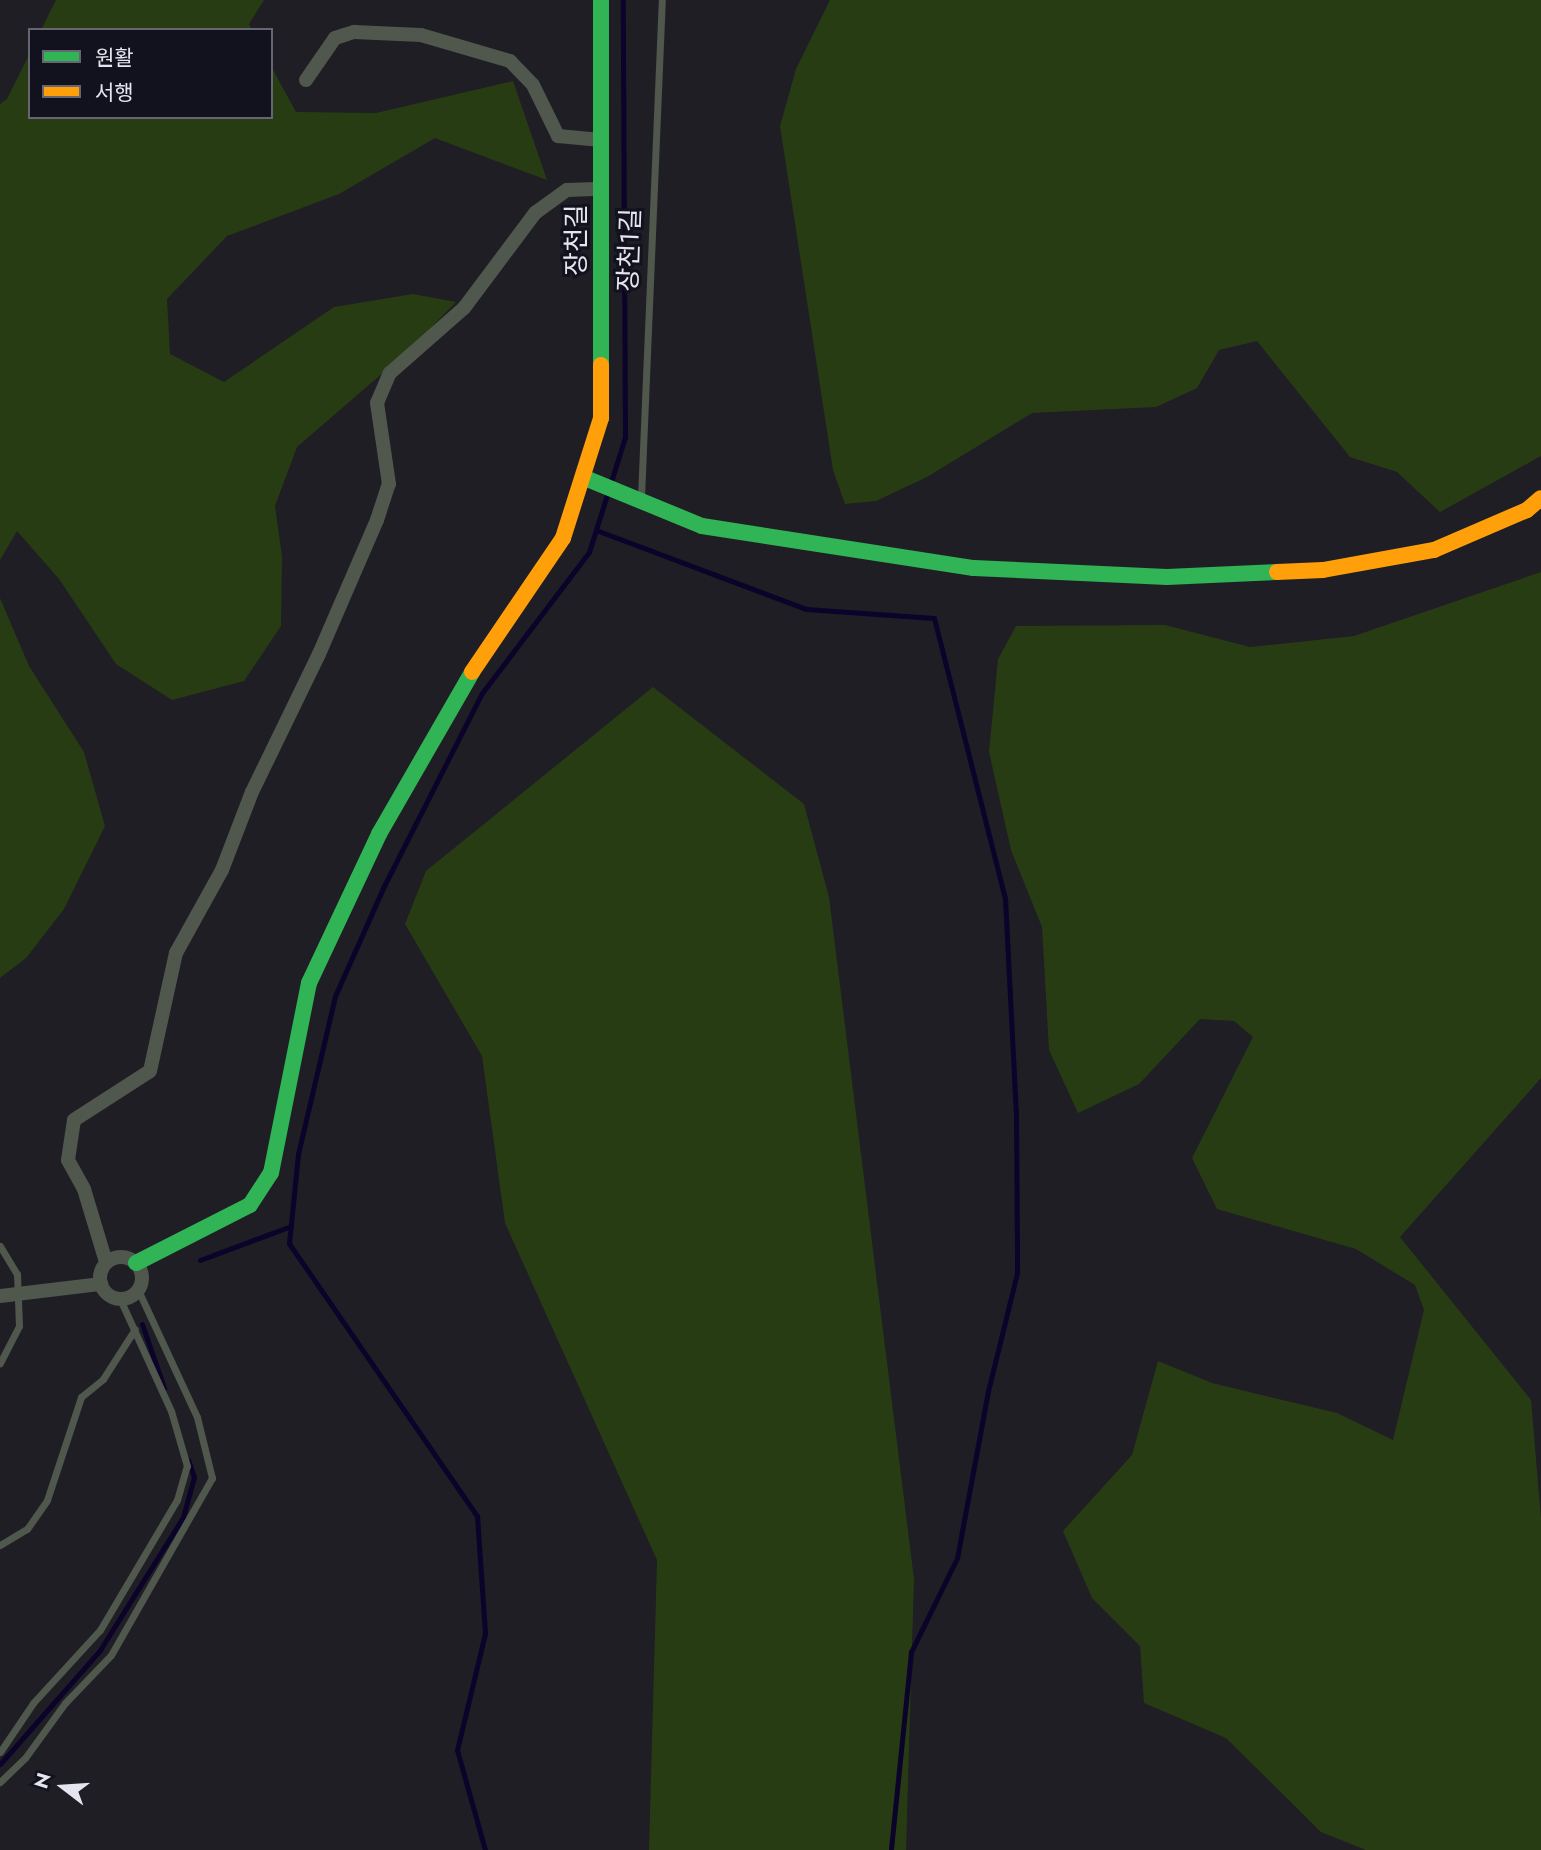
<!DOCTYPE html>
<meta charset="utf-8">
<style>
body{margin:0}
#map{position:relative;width:1541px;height:1850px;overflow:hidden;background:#1e1e24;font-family:Jost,"Noto Sans KR",sans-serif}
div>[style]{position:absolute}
.green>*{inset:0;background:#283c14}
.stream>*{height:5px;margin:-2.5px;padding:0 2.5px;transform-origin:2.5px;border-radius:2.5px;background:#0b0329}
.lane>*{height:7px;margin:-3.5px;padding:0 3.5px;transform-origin:3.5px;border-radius:3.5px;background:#50574c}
.street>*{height:14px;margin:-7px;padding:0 7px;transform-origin:7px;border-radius:7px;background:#50574c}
.street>.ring{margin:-7px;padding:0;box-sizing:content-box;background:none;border:14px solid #50574c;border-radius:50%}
.fast>*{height:16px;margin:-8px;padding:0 8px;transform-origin:8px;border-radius:8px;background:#30b455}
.slow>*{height:16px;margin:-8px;padding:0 8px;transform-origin:8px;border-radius:8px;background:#ff9f0a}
span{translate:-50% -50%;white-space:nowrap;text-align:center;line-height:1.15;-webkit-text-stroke:6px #12111e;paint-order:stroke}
.street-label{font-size:26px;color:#e5e5ef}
.legend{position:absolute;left:28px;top:28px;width:245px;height:91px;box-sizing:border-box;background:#12111e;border:2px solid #666672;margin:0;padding:9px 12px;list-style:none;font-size:21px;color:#e5e5ef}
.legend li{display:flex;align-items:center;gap:14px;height:35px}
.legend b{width:35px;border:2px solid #666672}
.north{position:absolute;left:28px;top:1752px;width:70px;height:70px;-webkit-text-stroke:5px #12111e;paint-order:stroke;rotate:287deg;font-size:19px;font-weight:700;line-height:28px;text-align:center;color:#e5e5ef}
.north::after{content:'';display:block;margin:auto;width:24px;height:32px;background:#e5e5ef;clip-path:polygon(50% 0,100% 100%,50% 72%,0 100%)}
</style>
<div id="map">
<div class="green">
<i style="clip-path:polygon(56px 0,264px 0,249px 24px,252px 30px,41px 30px)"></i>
<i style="clip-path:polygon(830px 0,1541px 0,1541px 456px,1440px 512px,1397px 472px,1350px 457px,1257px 341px,1219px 350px,1197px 388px,1156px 407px,1032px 413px,927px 477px,876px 501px,845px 504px,833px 470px,780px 126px,796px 69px)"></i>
<i style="clip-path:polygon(30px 53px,30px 117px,271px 117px,271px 66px,296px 112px,376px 113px,513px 81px,547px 180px,435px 138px,339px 194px,227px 236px,167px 299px,170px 354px,224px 382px,334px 307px,413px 294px,456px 302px,407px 352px,297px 447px,275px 506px,282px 556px,281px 626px,244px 681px,172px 700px,116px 664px,59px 579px,17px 531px,0 560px,0 104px,7px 99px)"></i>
<i style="clip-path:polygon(1541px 572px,1541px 1078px,1400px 1237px,1531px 1400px,1541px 1518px,1541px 1850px,1366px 1850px,1321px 1832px,1226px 1738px,1144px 1703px,1140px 1646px,1092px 1598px,1063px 1531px,1132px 1455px,1158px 1361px,1212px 1383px,1337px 1413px,1393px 1440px,1424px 1310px,1415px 1285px,1356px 1249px,1217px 1209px,1192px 1158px,1253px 1037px,1234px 1021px,1200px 1019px,1139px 1084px,1078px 1113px,1049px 1050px,1042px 927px,1011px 850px,989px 752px,998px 659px,1016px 626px,1165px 625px,1250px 647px,1354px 636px)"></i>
<i style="clip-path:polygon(0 598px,29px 666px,84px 752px,105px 826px,64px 909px,26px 958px,0 978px)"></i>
<i style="clip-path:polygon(653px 687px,804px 804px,829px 897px,914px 1579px,906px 1850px,649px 1850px,657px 1560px,505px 1223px,482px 1056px,405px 924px,426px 871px)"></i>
</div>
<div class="stream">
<i style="left:596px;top:530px;width:224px;rotate:20.6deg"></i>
<i style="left:806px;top:609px;width:128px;rotate:4deg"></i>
<i style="left:934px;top:618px;width:289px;rotate:75.8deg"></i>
<i style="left:1005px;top:898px;width:214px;rotate:87.1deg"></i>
<i style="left:1016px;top:1112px;width:161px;rotate:89.6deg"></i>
<i style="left:1017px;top:1273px;width:122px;rotate:103.8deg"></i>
<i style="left:988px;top:1391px;width:170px;rotate:100.5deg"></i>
<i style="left:957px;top:1558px;width:105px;rotate:116.1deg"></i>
<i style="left:911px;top:1652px;width:199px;rotate:95.8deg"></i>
<i style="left:200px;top:1260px;width:97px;rotate:-20.5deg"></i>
<i style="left:142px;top:1324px;width:68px;rotate:71deg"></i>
<i style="left:0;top:1764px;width:152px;rotate:-48.7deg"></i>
<i style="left:100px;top:1650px;width:157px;rotate:-58deg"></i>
<i style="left:183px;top:1517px;width:41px;rotate:-74.6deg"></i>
<i style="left:194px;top:1477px;width:18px;rotate:-109deg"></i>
<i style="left:485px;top:1850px;width:104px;rotate:-105.6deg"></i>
<i style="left:457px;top:1750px;width:120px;rotate:-76.5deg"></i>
<i style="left:485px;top:1633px;width:117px;rotate:-93.9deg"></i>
<i style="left:477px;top:1516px;width:331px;rotate:-124.6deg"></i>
<i style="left:289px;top:1243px;width:89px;rotate:-84.2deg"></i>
<i style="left:298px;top:1154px;width:162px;rotate:-76.8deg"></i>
<i style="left:335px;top:996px;width:120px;rotate:-66deg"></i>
<i style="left:384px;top:886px;width:216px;rotate:-63.1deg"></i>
<i style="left:482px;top:693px;width:177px;rotate:-52.8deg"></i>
<i style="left:589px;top:552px;width:121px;rotate:-72.6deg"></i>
<i style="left:625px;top:437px;width:437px;rotate:-90.3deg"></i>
</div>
<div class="lane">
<i style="left:641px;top:497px;width:497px;rotate:-87.6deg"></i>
<i style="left:0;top:1246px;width:33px;rotate:59deg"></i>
<i style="left:17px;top:1274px;width:52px;rotate:87.8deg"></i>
<i style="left:19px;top:1326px;width:42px;rotate:117.2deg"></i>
<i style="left:0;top:1545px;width:31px;rotate:-31deg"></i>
<i style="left:27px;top:1529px;width:35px;rotate:-55deg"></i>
<i style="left:47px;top:1500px;width:108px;rotate:-71.7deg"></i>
<i style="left:81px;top:1397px;width:28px;rotate:-39deg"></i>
<i style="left:103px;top:1379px;width:59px;rotate:-57.4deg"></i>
<i style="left:0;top:1752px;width:59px;rotate:-56deg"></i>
<i style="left:33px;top:1703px;width:99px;rotate:-47.5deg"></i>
<i style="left:100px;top:1630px;width:151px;rotate:-59.4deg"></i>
<i style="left:177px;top:1500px;width:35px;rotate:-74deg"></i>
<i style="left:187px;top:1466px;width:57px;rotate:-106.2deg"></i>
<i style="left:171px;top:1411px;width:123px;rotate:-114.5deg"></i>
<i style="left:0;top:1782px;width:35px;rotate:-44deg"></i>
<i style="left:25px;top:1758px;width:68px;rotate:-54deg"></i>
<i style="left:65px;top:1703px;width:66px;rotate:-46.2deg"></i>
<i style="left:111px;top:1655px;width:204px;rotate:-60.3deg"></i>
<i style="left:212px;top:1478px;width:63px;rotate:-103.8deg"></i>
<i style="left:197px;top:1417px;width:140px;rotate:-114.9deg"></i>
</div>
<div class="street">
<i style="left:306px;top:80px;width:51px;rotate:-55.4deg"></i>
<i style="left:335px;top:38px;width:20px;rotate:-18deg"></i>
<i style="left:354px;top:32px;width:67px;rotate:2.6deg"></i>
<i style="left:421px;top:35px;width:93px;rotate:16.3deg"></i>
<i style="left:510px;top:61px;width:33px;rotate:46deg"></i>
<i style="left:533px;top:85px;width:57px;rotate:63.9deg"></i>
<i style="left:558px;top:136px;width:43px;rotate:5.3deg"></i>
<i class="ring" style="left:100px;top:1257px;width:28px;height:28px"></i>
<i style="left:106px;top:1262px;width:76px;rotate:-106.8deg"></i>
<i style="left:84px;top:1189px;width:33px;rotate:-119deg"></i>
<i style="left:68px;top:1160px;width:40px;rotate:-81.5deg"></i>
<i style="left:74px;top:1120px;width:90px;rotate:-32.8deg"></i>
<i style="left:150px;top:1071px;width:121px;rotate:-77.6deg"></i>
<i style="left:176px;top:953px;width:95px;rotate:-61deg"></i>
<i style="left:222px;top:870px;width:84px;rotate:-69deg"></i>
<i style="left:252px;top:792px;width:153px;rotate:-64.1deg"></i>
<i style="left:319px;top:654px;width:146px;rotate:-66.6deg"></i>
<i style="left:377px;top:520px;width:38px;rotate:-72deg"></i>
<i style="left:389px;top:484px;width:82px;rotate:-98.4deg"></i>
<i style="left:377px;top:403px;width:33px;rotate:-67deg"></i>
<i style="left:390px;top:373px;width:98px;rotate:-41.3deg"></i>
<i style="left:464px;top:308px;width:119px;rotate:-53.2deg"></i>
<i style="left:535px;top:213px;width:39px;rotate:-36deg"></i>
<i style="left:567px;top:190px;width:34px;rotate:-2deg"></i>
<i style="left:0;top:1296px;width:102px;rotate:-6.8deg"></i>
</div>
<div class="fast">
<i style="left:601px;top:0;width:365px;rotate:90deg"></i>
<i style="left:585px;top:478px;width:126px;rotate:22.3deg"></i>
<i style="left:702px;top:526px;width:275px;rotate:8.8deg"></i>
<i style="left:974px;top:568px;width:193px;rotate:2.7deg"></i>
<i style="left:1167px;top:577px;width:110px;rotate:-2.6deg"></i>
<i style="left:136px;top:1263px;width:128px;rotate:-27deg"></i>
<i style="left:250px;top:1205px;width:38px;rotate:-57deg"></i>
<i style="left:271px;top:1173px;width:194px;rotate:-78.7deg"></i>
<i style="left:309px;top:983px;width:165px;rotate:-64.8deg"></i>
<i style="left:379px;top:834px;width:187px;rotate:-60.1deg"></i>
</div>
<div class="slow">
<i style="left:1277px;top:572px;width:46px;rotate:-2.5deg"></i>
<i style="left:1323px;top:570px;width:113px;rotate:-10.2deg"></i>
<i style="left:1434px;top:550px;width:101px;rotate:-23.3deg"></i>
<i style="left:1527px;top:510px;width:18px;rotate:-41deg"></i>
<i style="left:472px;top:672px;width:162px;rotate:-55.8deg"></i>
<i style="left:563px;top:538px;width:126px;rotate:-72.4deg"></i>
<i style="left:601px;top:418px;width:53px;rotate:-90deg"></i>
</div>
<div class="street-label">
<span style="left:577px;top:240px;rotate:-90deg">장천길</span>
<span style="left:630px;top:250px;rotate:-88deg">장천1길</span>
</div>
<ul class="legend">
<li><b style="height:9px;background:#30b455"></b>원활</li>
<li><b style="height:9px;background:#ff9f0a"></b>서행</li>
</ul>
<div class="north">N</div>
</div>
